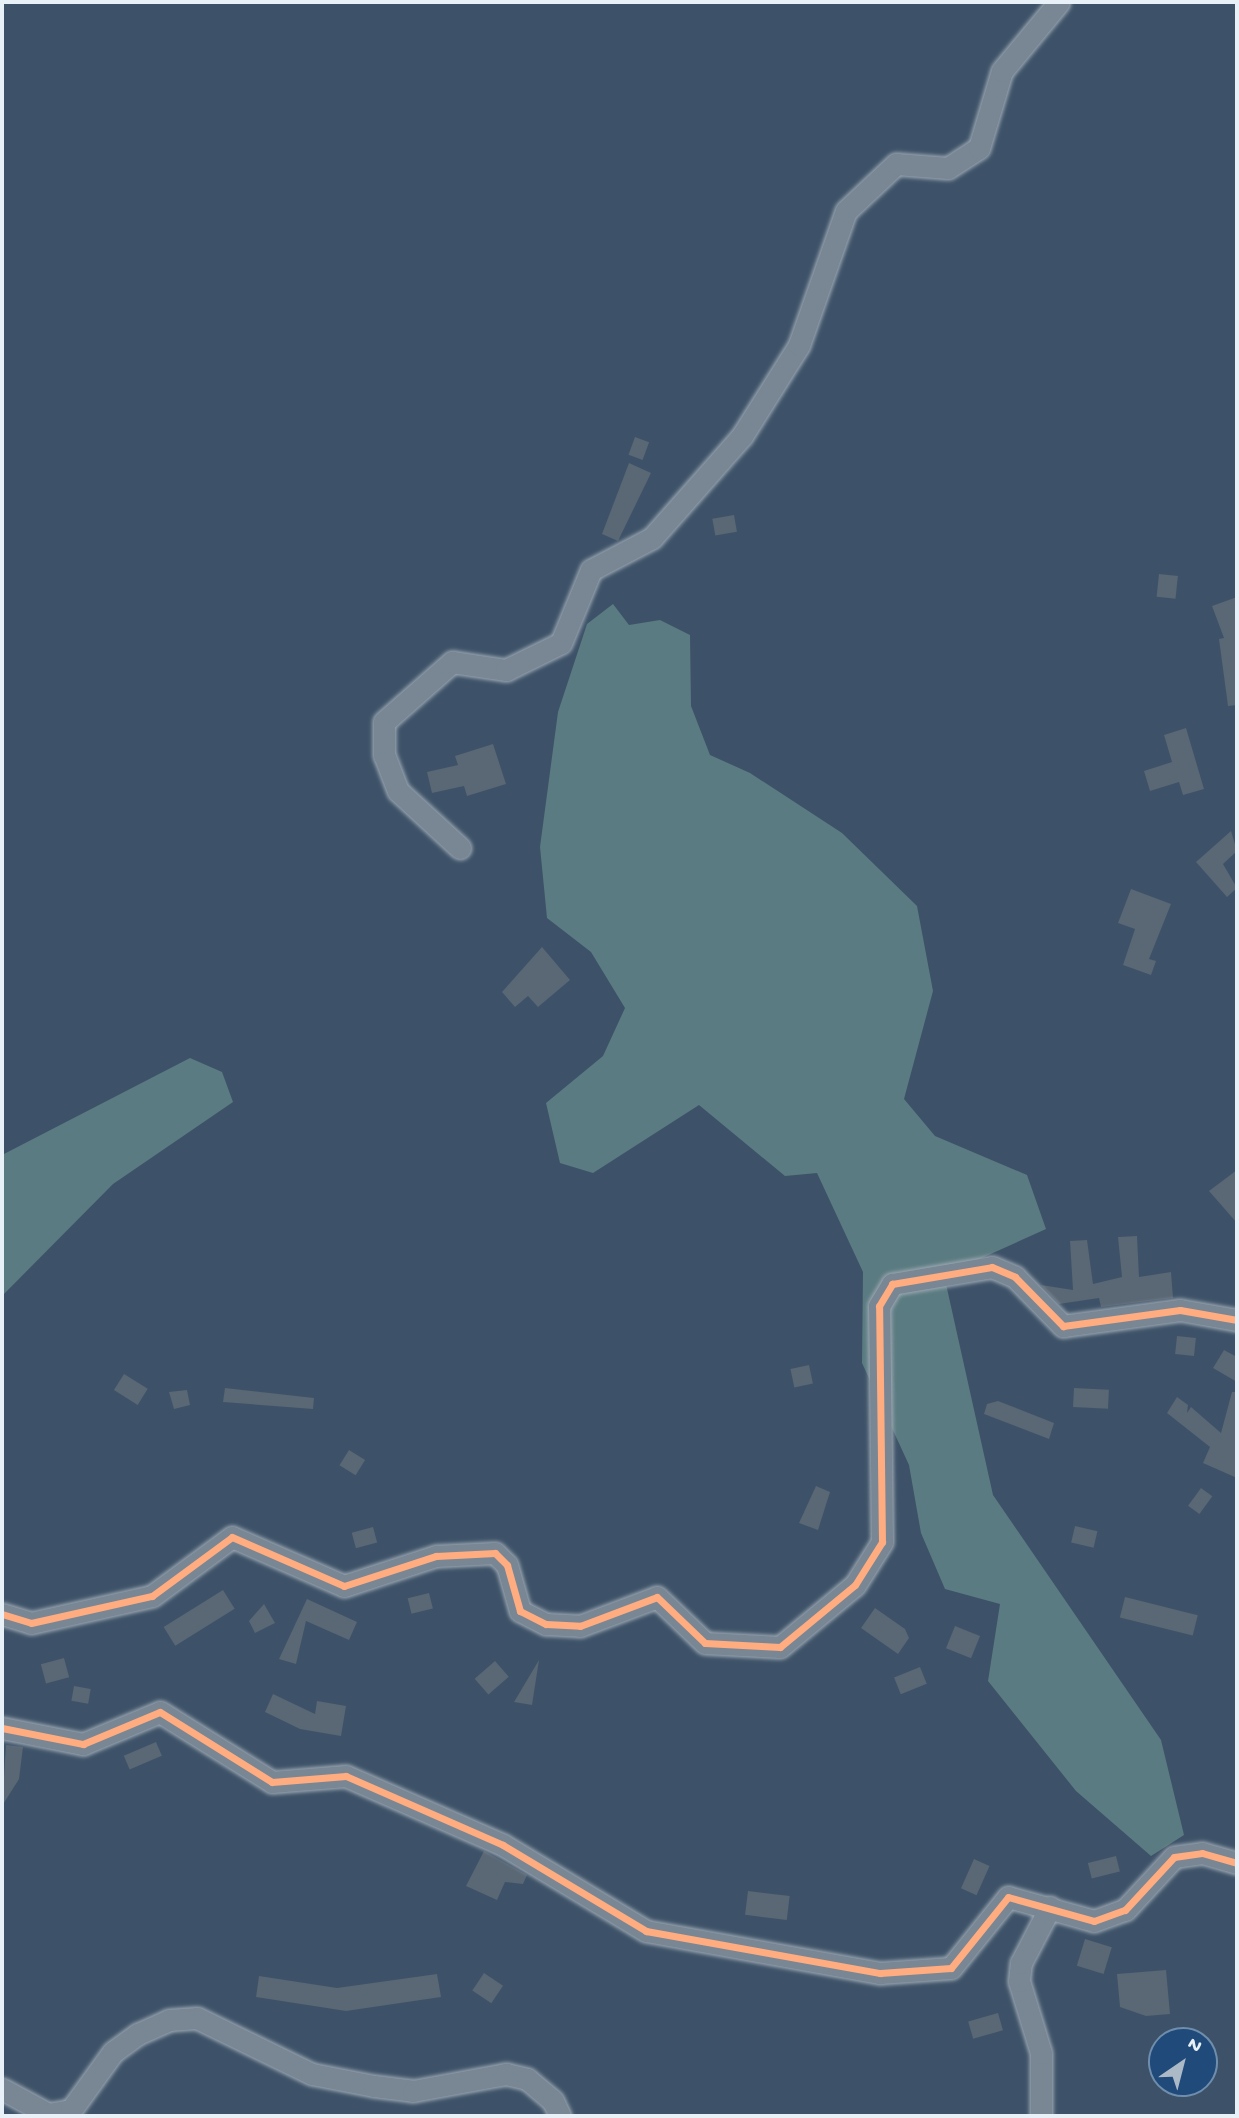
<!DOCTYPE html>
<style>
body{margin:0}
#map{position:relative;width:1239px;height:2118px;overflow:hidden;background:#3d5268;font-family:"Gochi Hand",sans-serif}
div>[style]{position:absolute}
.green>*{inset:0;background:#5a7b81}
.building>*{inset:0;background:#5a6774;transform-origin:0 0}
.roads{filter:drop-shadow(0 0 2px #9ea9b4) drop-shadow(0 0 2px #9ea9b4)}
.minor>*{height:21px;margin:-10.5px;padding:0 10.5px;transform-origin:10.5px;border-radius:10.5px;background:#798694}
.cycleway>*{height:7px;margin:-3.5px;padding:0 3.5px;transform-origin:3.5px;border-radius:3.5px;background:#ffac80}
span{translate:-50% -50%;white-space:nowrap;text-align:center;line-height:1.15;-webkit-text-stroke:7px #1f4a7a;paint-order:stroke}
.frame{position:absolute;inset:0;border:4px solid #e8f1f8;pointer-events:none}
.north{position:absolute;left:1148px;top:2027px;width:70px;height:70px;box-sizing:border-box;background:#1f4a7a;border:2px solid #6f8dac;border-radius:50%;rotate:35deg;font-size:19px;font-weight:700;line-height:28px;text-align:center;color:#e8f1f8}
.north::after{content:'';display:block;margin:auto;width:24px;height:32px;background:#acb9c6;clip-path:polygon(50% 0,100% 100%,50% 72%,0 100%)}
</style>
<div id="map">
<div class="green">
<i style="clip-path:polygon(613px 604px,629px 625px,660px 620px,690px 635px,691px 706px,710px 755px,750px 773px,842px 833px,917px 906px,933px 991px,904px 1099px,935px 1136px,1027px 1175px,1046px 1229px,944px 1275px,993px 1495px,1161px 1740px,1184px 1835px,1151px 1856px,1076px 1791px,988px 1681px,1000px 1604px,945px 1589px,921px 1533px,909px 1465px,862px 1363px,863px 1272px,817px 1173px,785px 1176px,699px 1105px,593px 1173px,560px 1163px,546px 1103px,603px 1056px,625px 1008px,591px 952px,547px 918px,540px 847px,558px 712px,587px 624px)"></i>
<i style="clip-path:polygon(190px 1058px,222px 1072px,233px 1102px,113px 1184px,2px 1296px,2px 1155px)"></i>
</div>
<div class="building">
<i style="left:635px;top:437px;width:15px;height:19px;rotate:20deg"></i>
<i style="clip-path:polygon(629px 463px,651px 473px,618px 541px,602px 534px)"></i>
<i style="left:734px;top:515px;width:17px;height:22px;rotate:80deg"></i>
<i style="left:1159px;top:574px;width:19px;height:23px;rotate:6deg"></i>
<i style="clip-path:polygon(1237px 597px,1237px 705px,1228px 706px,1219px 639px,1224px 638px,1212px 606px)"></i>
<i style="clip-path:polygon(1186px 728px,1204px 789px,1183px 795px,1179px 782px,1150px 791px,1144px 771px,1172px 762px,1164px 735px)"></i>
<i style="clip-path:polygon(493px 744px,506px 784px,467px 796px,464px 786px,432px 793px,427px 772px,458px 765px,455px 756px)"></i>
<i style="clip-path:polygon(1231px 831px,1237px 851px,1223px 864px,1237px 888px,1227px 897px,1196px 862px)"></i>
<i style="clip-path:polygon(1131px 889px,1171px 904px,1149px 959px,1156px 961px,1151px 975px,1123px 965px,1135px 929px,1118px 923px)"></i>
<i style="clip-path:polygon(542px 947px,570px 980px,538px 1007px,528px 996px,515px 1007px,502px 992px)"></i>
<i style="clip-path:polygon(1237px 1170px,1237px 1223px,1209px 1191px)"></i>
<i style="clip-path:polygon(1137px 1236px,1139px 1277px,1171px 1272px,1173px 1298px,1101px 1307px,1099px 1298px,1059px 1304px,1041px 1285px,1073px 1290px,1070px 1241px,1087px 1240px,1093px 1284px,1122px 1277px,1118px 1237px)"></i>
<i style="left:1177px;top:1336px;width:19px;height:18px;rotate:6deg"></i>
<i style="clip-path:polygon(1224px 1350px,1237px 1357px,1237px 1382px,1213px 1368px)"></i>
<i style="left:809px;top:1365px;width:19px;height:19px;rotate:78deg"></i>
<i style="left:124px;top:1374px;width:28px;height:19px;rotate:32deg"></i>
<i style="clip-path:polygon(225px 1388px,314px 1398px,313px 1409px,223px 1402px)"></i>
<i style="left:1074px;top:1388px;width:35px;height:19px;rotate:3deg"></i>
<i style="clip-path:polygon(187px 1390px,190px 1405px,174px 1409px,169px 1392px)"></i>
<i style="clip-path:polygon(1232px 1392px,1237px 1392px,1237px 1478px,1203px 1463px,1210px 1447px,1167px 1413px,1177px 1397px,1188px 1405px,1187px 1413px,1191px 1407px,1221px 1433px)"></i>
<i style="clip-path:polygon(998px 1401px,1054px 1423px,1049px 1439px,984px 1414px,987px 1404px)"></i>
<i style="left:349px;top:1450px;width:19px;height:18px;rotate:32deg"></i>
<i style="clip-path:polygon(816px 1486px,830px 1492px,818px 1530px,799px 1523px)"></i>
<i style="left:1201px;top:1488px;width:14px;height:22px;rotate:36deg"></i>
<i style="left:1075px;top:1526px;width:23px;height:17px;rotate:13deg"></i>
<i style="left:373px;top:1527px;width:16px;height:22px;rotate:75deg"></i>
<i style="left:223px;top:1590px;width:22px;height:70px;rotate:58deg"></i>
<i style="left:429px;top:1593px;width:16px;height:22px;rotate:76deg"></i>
<i style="left:1125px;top:1597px;width:75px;height:21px;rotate:14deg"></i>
<i style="clip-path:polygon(307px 1599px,357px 1622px,349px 1640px,306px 1621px,296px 1664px,279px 1659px)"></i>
<i style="clip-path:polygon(264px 1604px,275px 1623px,255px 1633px,249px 1621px)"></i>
<i style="clip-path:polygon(875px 1608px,905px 1629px,909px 1638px,898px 1654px,861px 1628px)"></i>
<i style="left:955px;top:1626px;width:27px;height:24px;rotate:22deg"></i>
<i style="left:64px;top:1658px;width:20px;height:24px;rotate:75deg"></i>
<i style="clip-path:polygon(539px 1660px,532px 1705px,514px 1702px)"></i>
<i style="left:495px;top:1661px;width:21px;height:27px;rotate:49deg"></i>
<i style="left:920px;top:1667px;width:18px;height:28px;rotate:68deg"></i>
<i style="left:74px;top:1686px;width:17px;height:15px;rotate:10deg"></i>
<i style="clip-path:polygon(273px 1694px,315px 1714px,317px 1701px,346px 1706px,341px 1736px,300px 1729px,265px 1712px)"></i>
<i style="left:156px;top:1742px;width:15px;height:35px;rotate:67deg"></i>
<i style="clip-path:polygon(6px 1745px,23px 1747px,19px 1779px,2px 1806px)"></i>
<i style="clip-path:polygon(484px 1851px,527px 1875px,523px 1884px,505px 1882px,497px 1900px,466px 1886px)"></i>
<i style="left:1116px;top:1856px;width:16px;height:29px;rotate:76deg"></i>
<i style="left:974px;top:1859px;width:17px;height:32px;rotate:24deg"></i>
<i style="left:748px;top:1891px;width:42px;height:24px;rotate:7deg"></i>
<i style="left:1085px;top:1939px;width:28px;height:28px;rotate:17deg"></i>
<i style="clip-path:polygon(1166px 1970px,1170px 2014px,1146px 2016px,1120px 2007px,1117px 1974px)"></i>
<i style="left:484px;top:1973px;width:23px;height:21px;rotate:34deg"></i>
<i style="clip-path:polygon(437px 1974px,441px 1997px,346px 2011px,256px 1997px,259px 1976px,337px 1988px)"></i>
<i style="left:998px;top:2013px;width:18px;height:31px;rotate:74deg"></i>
</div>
<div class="roads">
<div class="minor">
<i style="left:460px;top:848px;width:84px;rotate:-137.4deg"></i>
<i style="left:398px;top:791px;width:39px;rotate:-111deg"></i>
<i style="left:384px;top:755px;width:33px;rotate:-90deg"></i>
<i style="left:384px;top:722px;width:91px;rotate:-41.4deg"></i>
<i style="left:452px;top:662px;width:55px;rotate:8.4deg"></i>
<i style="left:506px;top:670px;width:61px;rotate:-26.1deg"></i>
<i style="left:561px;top:643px;width:79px;rotate:-67.7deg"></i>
<i style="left:591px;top:570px;width:69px;rotate:-27.7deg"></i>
<i style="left:652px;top:538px;width:136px;rotate:-48.6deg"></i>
<i style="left:742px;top:436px;width:107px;rotate:-57.9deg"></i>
<i style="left:799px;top:345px;width:142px;rotate:-70.7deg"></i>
<i style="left:846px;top:211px;width:69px;rotate:-43.2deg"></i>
<i style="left:896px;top:164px;width:52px;rotate:4.4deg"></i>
<i style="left:948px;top:168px;width:37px;rotate:-33deg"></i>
<i style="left:979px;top:148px;width:80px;rotate:-73.4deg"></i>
<i style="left:1002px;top:71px;width:89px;rotate:-50.4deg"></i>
<i style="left:2px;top:1614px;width:30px;rotate:17deg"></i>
<i style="left:31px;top:1623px;width:124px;rotate:-12.6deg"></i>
<i style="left:152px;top:1596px;width:99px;rotate:-36.4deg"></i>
<i style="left:232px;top:1537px;width:122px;rotate:23.6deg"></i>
<i style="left:344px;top:1586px;width:97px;rotate:-18.1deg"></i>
<i style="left:436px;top:1556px;width:59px;rotate:-2.9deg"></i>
<i style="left:495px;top:1553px;width:17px;rotate:45deg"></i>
<i style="left:507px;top:1565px;width:48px;rotate:74.2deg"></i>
<i style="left:520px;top:1611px;width:29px;rotate:27deg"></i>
<i style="left:546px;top:1624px;width:34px;rotate:3deg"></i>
<i style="left:580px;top:1626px;width:82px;rotate:-20.6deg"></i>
<i style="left:657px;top:1597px;width:66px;rotate:43.8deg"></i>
<i style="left:705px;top:1643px;width:75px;rotate:3.1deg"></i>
<i style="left:780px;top:1647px;width:97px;rotate:-39.6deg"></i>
<i style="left:855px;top:1585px;width:51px;rotate:-57.9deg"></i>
<i style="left:882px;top:1542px;width:236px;rotate:-90.7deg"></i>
<i style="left:879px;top:1306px;width:26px;rotate:-59deg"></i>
<i style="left:892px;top:1284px;width:101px;rotate:-9.6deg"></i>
<i style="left:992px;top:1267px;width:25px;rotate:23deg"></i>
<i style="left:1015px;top:1277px;width:69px;rotate:45.6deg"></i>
<i style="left:1063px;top:1326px;width:118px;rotate:-7.8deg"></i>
<i style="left:1180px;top:1310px;width:58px;rotate:10deg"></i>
<i style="left:2px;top:1728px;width:83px;rotate:11.2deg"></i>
<i style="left:83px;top:1744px;width:83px;rotate:-22.6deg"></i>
<i style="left:160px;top:1712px;width:132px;rotate:32deg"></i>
<i style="left:272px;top:1782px;width:74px;rotate:-4.6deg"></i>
<i style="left:346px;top:1776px;width:171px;rotate:23.7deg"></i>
<i style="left:503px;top:1845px;width:167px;rotate:31deg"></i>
<i style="left:646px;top:1931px;width:238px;rotate:10.2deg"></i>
<i style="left:880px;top:1973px;width:71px;rotate:-4deg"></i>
<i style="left:951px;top:1968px;width:91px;rotate:-51.2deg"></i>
<i style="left:1008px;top:1897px;width:89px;rotate:15.6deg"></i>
<i style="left:1094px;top:1921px;width:33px;rotate:-20deg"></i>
<i style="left:1125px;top:1910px;width:72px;rotate:-47.2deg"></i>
<i style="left:1174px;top:1857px;width:28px;rotate:-8deg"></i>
<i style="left:1202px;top:1853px;width:36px;rotate:16deg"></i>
<i style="left:2px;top:2089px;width:52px;rotate:28.5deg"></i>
<i style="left:48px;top:2114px;width:23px;rotate:-10deg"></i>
<i style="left:71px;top:2110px;width:72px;rotate:-54.1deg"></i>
<i style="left:113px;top:2052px;width:31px;rotate:-36deg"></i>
<i style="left:138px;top:2034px;width:34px;rotate:-24deg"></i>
<i style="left:169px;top:2020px;width:28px;rotate:-4deg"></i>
<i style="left:197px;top:2018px;width:128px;rotate:26deg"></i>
<i style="left:312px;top:2074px;width:63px;rotate:11deg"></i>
<i style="left:374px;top:2086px;width:39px;rotate:7deg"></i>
<i style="left:413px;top:2091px;width:95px;rotate:-10.4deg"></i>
<i style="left:506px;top:2074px;width:22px;rotate:13deg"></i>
<i style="left:527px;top:2079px;width:34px;rotate:40deg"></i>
<i style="left:553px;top:2101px;width:17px;rotate:65deg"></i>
<i style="left:1041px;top:2116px;width:63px;rotate:-90deg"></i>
<i style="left:1041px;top:2053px;width:75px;rotate:-107deg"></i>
<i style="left:1019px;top:1981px;width:18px;rotate:-84deg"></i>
<i style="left:1021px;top:1963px;width:63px;rotate:-62.6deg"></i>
</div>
</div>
<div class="cycleway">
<i style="left:2px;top:1614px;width:30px;rotate:17deg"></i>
<i style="left:31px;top:1623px;width:124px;rotate:-12.6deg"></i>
<i style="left:152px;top:1596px;width:99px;rotate:-36.4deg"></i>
<i style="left:232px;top:1537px;width:122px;rotate:23.6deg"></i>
<i style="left:344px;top:1586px;width:97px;rotate:-18.1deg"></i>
<i style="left:436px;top:1556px;width:59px;rotate:-2.9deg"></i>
<i style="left:495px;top:1553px;width:17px;rotate:45deg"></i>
<i style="left:507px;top:1565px;width:48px;rotate:74.2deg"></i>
<i style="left:520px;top:1611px;width:29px;rotate:27deg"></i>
<i style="left:546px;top:1624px;width:34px;rotate:3deg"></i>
<i style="left:580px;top:1626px;width:82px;rotate:-20.6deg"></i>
<i style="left:657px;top:1597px;width:66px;rotate:43.8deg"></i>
<i style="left:705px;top:1643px;width:75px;rotate:3.1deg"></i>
<i style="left:780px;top:1647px;width:97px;rotate:-39.6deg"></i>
<i style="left:855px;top:1585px;width:51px;rotate:-57.9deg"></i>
<i style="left:882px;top:1542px;width:236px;rotate:-90.7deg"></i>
<i style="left:879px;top:1306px;width:26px;rotate:-59deg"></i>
<i style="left:892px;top:1284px;width:101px;rotate:-9.6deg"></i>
<i style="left:992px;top:1267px;width:25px;rotate:23deg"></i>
<i style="left:1015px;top:1277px;width:69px;rotate:45.6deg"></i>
<i style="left:1063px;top:1326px;width:118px;rotate:-7.8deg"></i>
<i style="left:1180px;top:1310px;width:58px;rotate:10deg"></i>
<i style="left:2px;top:1728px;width:83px;rotate:11.2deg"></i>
<i style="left:83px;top:1744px;width:83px;rotate:-22.6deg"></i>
<i style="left:160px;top:1712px;width:132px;rotate:32deg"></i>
<i style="left:272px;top:1782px;width:74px;rotate:-4.6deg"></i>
<i style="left:346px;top:1776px;width:171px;rotate:23.7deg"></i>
<i style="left:503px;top:1845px;width:167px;rotate:31deg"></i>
<i style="left:646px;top:1931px;width:238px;rotate:10.2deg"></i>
<i style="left:880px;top:1973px;width:71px;rotate:-4deg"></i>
<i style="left:951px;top:1968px;width:91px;rotate:-51.2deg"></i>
<i style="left:1008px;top:1897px;width:89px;rotate:15.6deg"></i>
<i style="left:1094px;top:1921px;width:33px;rotate:-20deg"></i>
<i style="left:1125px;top:1910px;width:72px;rotate:-47.2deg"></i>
<i style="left:1174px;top:1857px;width:28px;rotate:-8deg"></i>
<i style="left:1202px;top:1853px;width:36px;rotate:16deg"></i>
</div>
<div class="frame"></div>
<div class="north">N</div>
</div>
